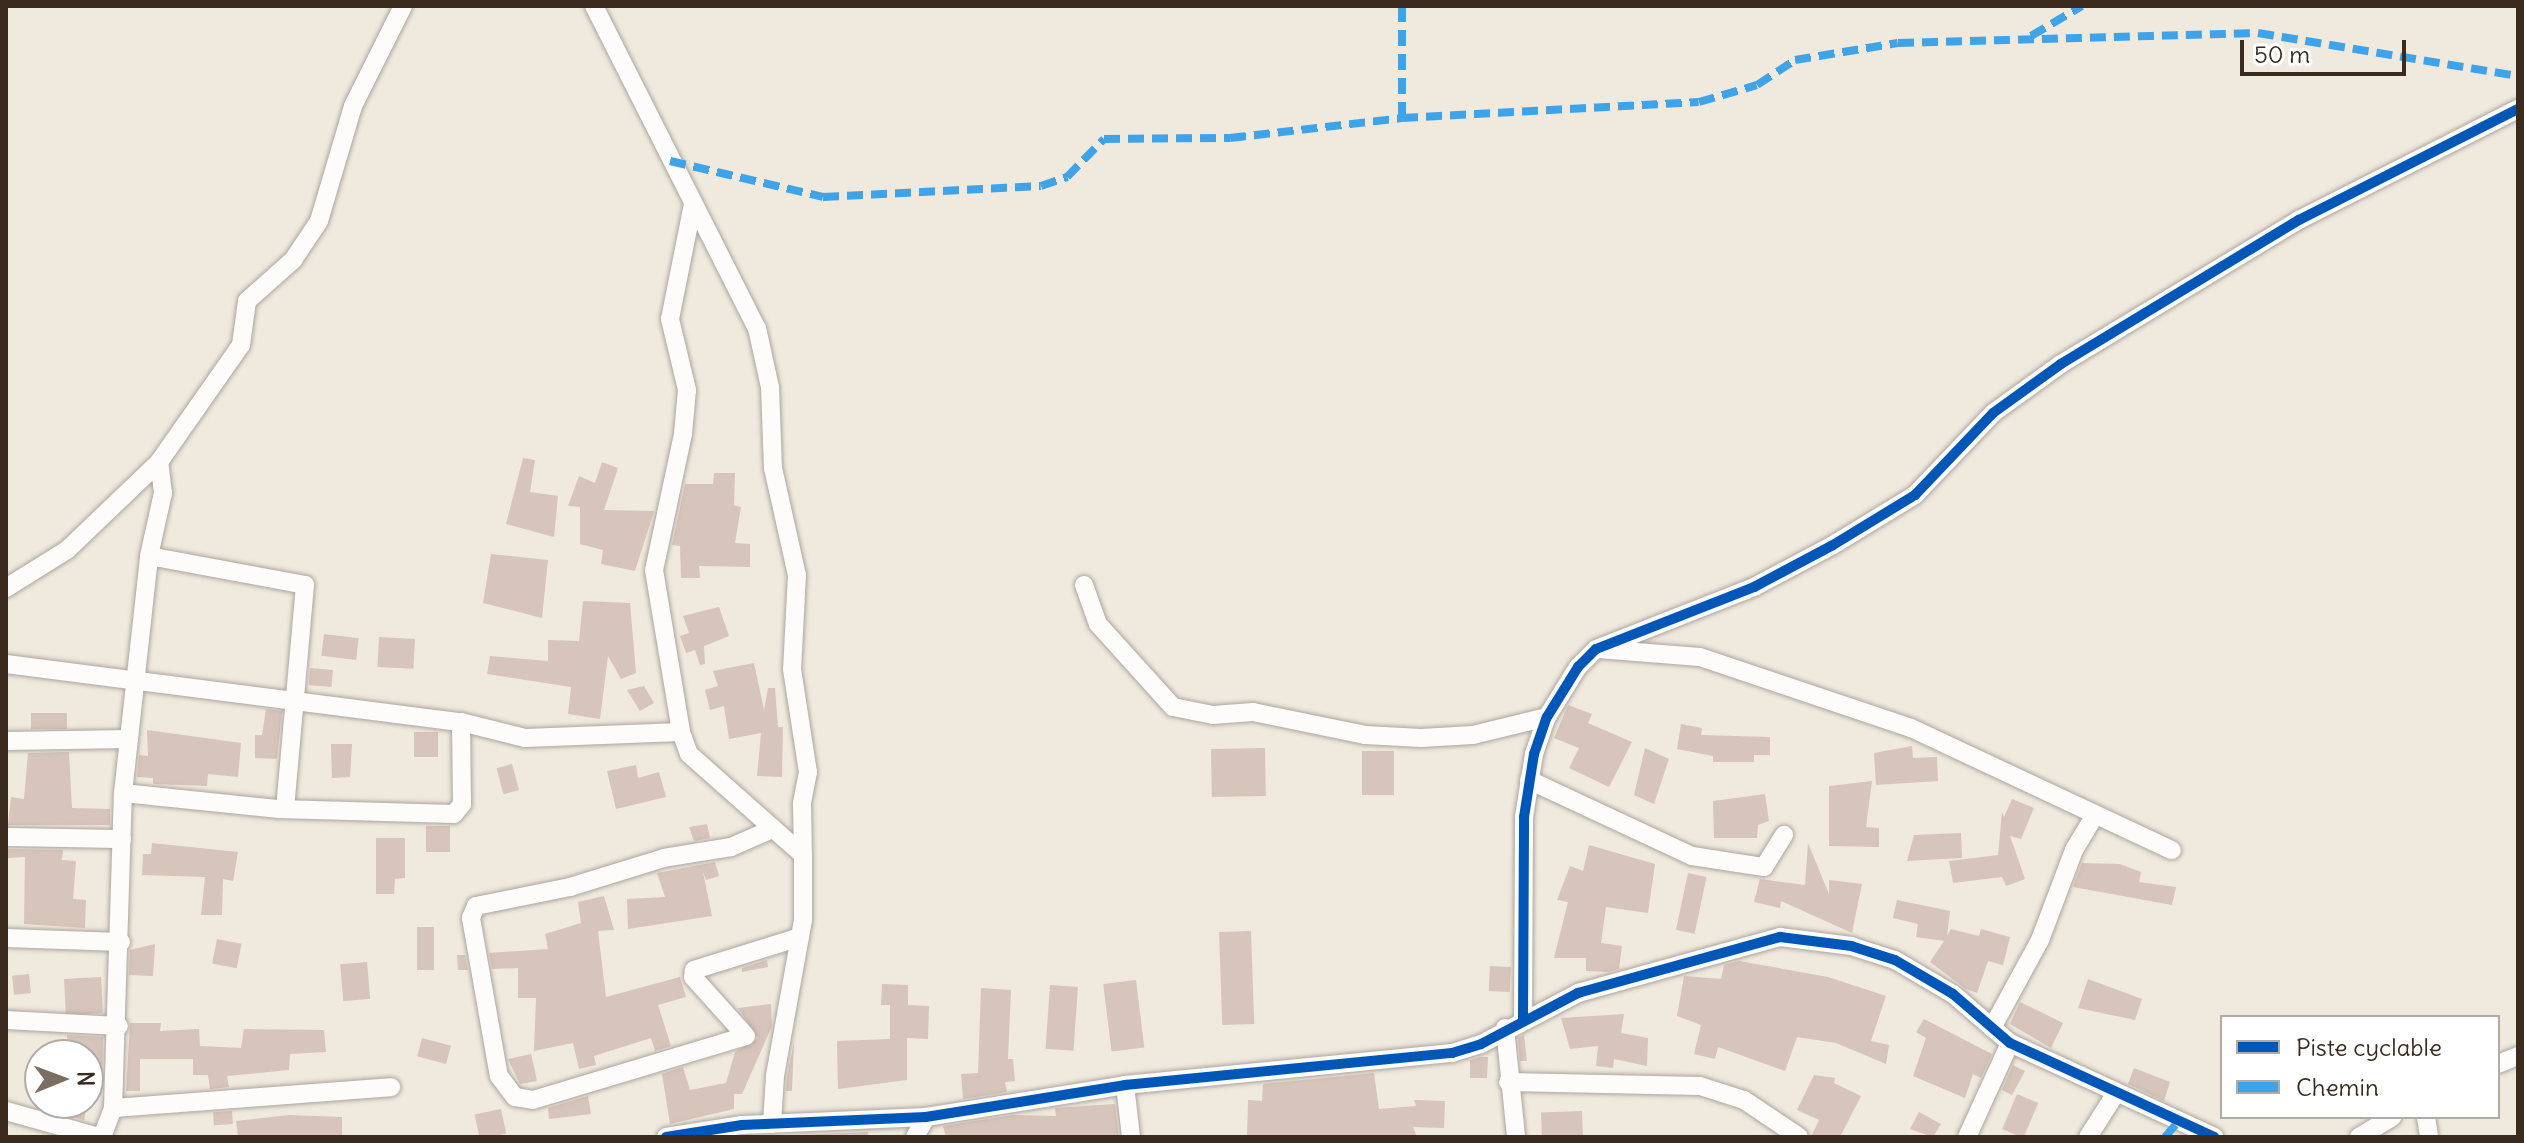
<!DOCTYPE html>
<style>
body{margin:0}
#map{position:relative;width:2524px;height:1143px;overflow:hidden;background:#f0e9de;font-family:Delius,sans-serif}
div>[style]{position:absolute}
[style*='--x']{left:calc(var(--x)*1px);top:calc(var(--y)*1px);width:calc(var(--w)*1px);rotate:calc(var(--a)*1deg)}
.building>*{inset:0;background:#d7c4bb;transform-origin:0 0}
.roads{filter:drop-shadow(0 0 2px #aba59e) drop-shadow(0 0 2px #aba59e)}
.minor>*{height:18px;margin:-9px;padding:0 9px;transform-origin:9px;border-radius:9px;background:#fdfcfa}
.quiet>*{height:8px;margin-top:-4px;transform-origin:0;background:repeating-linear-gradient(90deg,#3fa3ea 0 16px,transparent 0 24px)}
.cycleway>*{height:10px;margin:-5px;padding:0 5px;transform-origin:5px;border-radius:5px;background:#0057b8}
span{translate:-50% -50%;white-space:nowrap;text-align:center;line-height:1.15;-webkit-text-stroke:6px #fff;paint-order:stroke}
.frame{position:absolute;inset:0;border:8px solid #3b2a1e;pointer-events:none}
.legend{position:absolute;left:2220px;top:1015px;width:280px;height:104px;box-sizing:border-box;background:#fff;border:2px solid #b1aaa5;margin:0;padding:10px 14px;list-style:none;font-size:24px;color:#3b2a1e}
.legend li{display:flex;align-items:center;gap:16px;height:40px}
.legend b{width:40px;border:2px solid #b1aaa5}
.north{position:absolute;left:24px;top:1039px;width:80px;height:80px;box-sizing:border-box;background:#fff;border:2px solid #b1aaa5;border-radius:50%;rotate:89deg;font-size:22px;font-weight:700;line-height:32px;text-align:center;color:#3b2a1e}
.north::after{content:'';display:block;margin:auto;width:28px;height:36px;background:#7a6d61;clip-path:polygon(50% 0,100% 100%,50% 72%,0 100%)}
.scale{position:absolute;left:2240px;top:40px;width:166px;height:36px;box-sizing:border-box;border:4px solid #3b2a1e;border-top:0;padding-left:10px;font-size:24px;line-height:28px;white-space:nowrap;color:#3b2a1e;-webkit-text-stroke:6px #fff;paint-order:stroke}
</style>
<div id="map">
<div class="building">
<i style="clip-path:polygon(523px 458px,535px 460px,530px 492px,558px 496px,554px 537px,506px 524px)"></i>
<i style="clip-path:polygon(602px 462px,618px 468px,604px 510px,654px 511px,635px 571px,601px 564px,603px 550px,580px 544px,580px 507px,568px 506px,579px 476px,595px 483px)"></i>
<i style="clip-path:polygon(714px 473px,735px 473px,734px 505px,741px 507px,735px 543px,750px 544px,750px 567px,699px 566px,700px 578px,681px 578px,680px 546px,672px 545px,685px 484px,713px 484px)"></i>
<i style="clip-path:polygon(491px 554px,548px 560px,542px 618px,483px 603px)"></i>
<i style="clip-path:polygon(583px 601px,630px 603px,636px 673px,621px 679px,608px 656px,600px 719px,568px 714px,571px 687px,487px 674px,490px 656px,548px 661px,548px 640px,579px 641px)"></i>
<i style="clip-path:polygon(719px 607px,729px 636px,704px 646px,705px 664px,700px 665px,695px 650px,686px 653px,680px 636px,689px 633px,683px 616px)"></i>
<i style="left:324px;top:634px;width:35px;height:22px;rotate:7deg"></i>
<i style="left:379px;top:637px;width:36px;height:30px;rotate:3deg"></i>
<i style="clip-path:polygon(754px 663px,764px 710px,768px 688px,775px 688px,778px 727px,783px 727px,782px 777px,757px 776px,761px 733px,729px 739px,724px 706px,710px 710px,705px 690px,718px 686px,713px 671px)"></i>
<i style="left:310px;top:668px;width:23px;height:17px;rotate:5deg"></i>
<i style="clip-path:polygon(644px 686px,654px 703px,640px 711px,627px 690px)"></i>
<i style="clip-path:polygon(1568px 705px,1592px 714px,1588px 723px,1632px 742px,1609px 787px,1569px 768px,1579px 748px,1554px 738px)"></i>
<i style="clip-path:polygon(266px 709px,282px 711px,277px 759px,255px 758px,255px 735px,262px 735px)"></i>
<i style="left:31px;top:713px;width:36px;height:16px"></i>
<i style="clip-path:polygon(1681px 724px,1702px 728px,1701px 735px,1770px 737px,1770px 755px,1754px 755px,1754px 762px,1713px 762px,1713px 756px,1677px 749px)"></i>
<i style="clip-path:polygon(147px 730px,241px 743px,238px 777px,208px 774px,207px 786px,153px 784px,153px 778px,137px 777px,139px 755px,148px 756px)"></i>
<i style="left:438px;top:732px;width:25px;height:24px;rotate:90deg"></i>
<i style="clip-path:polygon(331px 744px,352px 744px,350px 777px,332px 778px)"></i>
<i style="clip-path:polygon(1912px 746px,1913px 758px,1937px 757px,1938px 781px,1876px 785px,1874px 753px)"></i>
<i style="left:1265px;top:748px;width:48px;height:54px;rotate:89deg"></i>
<i style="clip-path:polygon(1645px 748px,1669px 759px,1654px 804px,1634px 795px)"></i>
<i style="left:1362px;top:751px;width:32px;height:44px"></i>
<i style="clip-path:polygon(69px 752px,72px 808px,110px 809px,110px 825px,8px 825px,11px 797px,24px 799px,28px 753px)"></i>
<i style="left:512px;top:764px;width:27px;height:16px;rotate:75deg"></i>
<i style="clip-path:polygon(636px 765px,638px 778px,659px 772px,666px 797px,616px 809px,607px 771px)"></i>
<i style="clip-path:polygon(1872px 781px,1866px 827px,1879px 828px,1879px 847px,1829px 846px,1829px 786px)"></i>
<i style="clip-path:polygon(1765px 794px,1769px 821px,1758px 825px,1757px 838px,1714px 838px,1713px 801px)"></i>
<i style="clip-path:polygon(2012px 799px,2034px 808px,2021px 839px,2010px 836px,2025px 879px,2006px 886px,2002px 877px,1953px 883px,1949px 861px,1998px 855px,2002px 812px,2004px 817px)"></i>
<i style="clip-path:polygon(707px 824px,710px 838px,694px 841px,689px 827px)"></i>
<i style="left:426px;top:826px;width:24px;height:26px"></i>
<i style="clip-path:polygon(1961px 833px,1962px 858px,1907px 861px,1914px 835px)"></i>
<i style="clip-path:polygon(376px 838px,405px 838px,405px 878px,395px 879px,394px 894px,376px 894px)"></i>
<i style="clip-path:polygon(152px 843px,238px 852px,233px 881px,223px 879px,222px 915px,201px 915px,205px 877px,142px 875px,143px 854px,151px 854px)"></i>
<i style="clip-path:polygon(1808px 843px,1829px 894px,1829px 880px,1862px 884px,1852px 933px,1781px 901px,1780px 908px,1754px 902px,1760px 879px,1805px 885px)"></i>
<i style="clip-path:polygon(1589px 845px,1655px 864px,1648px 913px,1606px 907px,1601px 943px,1622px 946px,1619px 969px,1609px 972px,1586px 971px,1586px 958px,1554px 958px,1568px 902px,1557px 900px,1570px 866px,1583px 871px)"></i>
<i style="clip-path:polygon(8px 849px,63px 850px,62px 860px,76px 861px,73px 899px,86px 900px,85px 928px,24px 924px,25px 857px,8px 858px)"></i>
<i style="clip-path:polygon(715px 862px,719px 876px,706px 880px,703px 872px,712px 916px,628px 929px,627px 899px,665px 897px,657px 873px)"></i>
<i style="clip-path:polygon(2082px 863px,2120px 864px,2141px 872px,2139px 882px,2176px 887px,2172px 905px,2073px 887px)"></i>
<i style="left:1688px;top:873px;width:19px;height:58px;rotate:12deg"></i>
<i style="clip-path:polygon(604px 896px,614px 930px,598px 931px,606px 997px,680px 977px,686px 997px,658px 1005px,671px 1046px,655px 1051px,651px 1038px,594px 1056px,596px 1065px,579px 1069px,573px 1043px,534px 1051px,536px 998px,518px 998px,518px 968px,492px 969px,489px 953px,548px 949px,545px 934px,581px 923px,578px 902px)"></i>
<i style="clip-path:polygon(1897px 900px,1950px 911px,1947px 936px,1951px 929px,1979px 936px,1981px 929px,2010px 937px,2003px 965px,1988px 961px,1977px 993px,1966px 989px,1930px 962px,1944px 941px,1916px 937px,1918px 924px,1893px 918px)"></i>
<i style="left:417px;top:927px;width:17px;height:43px"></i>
<i style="left:1251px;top:931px;width:93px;height:32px;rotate:88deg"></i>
<i style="left:217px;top:939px;width:25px;height:25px;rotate:11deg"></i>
<i style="clip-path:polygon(155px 944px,153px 976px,129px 975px,130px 950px)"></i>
<i style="clip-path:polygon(457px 955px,465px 955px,468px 970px,458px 970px)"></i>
<i style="clip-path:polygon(767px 960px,768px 967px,742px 972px,742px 968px)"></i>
<i style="clip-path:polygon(1739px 961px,1828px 977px,1886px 996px,1871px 1041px,1889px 1045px,1886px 1064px,1836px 1043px,1797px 1037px,1785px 1071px,1718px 1047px,1715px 1059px,1694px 1054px,1701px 1025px,1677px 1016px,1684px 976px,1721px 979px,1724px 965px)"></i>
<i style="left:367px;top:962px;width:37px;height:27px;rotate:85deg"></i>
<i style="left:1490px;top:966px;width:21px;height:25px;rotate:3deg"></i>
<i style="left:29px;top:974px;width:19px;height:17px;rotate:84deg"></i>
<i style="left:101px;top:977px;width:36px;height:37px;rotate:87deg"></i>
<i style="clip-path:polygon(2088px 979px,2142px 999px,2135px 1020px,2078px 1008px)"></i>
<i style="left:1136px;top:980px;width:68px;height:33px;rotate:83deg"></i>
<i style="clip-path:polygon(882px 984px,908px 985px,908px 1005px,929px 1006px,928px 1039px,907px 1038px,907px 1080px,838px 1089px,837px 1041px,890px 1039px,890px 1005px,881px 1005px)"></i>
<i style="left:1050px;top:985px;width:28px;height:64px;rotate:4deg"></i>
<i style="clip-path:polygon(981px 988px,1011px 990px,1008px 1059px,1013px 1059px,1015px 1081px,1005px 1082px,1007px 1092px,963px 1099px,961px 1074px,978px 1073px)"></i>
<i style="clip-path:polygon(2020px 1002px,2063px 1023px,2051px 1048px,2010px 1024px)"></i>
<i style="clip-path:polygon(771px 1004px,772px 1026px,742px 1094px,734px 1094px,734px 1109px,670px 1124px,662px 1074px,683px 1067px,690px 1090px,726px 1083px,735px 1052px,758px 1038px,738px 1008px)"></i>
<i style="clip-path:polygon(1624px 1014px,1621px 1033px,1648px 1038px,1647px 1066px,1614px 1059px,1613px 1068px,1596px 1066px,1598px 1046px,1570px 1049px,1561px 1018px)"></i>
<i style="clip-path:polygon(1924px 1019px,1992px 1054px,1981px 1078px,1973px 1074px,1965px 1098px,1913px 1076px,1926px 1038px,1916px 1032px)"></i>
<i style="clip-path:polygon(130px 1023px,161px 1023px,160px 1031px,199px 1029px,200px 1046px,241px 1048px,244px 1029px,324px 1030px,326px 1052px,290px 1054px,289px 1070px,227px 1076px,229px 1087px,210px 1089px,208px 1075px,193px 1075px,193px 1059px,140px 1059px,140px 1091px,126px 1091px)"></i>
<i style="clip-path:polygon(67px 1035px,103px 1037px,102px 1091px,88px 1091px,88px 1055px,67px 1055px)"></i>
<i style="clip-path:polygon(1524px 1035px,1527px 1061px,1520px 1061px,1518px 1038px)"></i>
<i style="left:422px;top:1038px;width:30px;height:19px;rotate:15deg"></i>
<i style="clip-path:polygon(794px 1041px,792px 1091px,786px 1091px,787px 1077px)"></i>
<i style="clip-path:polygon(531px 1054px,537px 1081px,520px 1084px,508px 1059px)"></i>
<i style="clip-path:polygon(1480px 1057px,1488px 1057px,1487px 1078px,1470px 1078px,1470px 1060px)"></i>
<i style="clip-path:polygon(2013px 1065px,2025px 1071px,2012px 1095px,2002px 1090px)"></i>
<i style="clip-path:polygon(2134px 1068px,2170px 1082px,2164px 1101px,2128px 1084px)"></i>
<i style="clip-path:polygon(1374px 1073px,1379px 1109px,1416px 1106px,1414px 1100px,1445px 1101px,1444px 1128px,1413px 1127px,1417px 1137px,1247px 1137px,1248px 1100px,1262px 1101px,1263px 1084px)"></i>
<i style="clip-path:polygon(1814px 1075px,1835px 1078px,1834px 1083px,1861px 1096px,1840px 1137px,1811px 1137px,1819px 1120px,1797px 1110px)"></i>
<i style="left:2017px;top:1094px;width:23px;height:38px;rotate:23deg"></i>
<i style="clip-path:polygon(588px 1096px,591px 1114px,549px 1119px,548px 1108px)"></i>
<i style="clip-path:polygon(1115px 1104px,1119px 1137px,946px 1137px,943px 1126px,1013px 1115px,1056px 1116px,1055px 1108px)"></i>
<i style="left:501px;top:1109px;width:25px;height:27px;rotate:78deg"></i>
<i style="clip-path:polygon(86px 1110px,84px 1120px,55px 1112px)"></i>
<i style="left:232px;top:1111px;width:13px;height:19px;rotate:86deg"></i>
<i style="left:1582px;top:1111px;width:24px;height:41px;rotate:88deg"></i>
<i style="clip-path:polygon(1919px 1112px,1941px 1124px,1933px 1137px,1910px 1129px)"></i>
<i style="clip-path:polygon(289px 1115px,342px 1117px,342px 1137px,238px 1137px,236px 1121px)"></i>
<i style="clip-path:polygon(868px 1132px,868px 1137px,773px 1137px,773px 1136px)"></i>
</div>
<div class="roads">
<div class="minor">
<i style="--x:594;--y:6;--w:361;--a:63.2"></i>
<i style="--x:757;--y:328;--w:60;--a:77.6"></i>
<i style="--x:770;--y:387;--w:81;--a:87.9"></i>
<i style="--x:773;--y:468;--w:110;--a:77.4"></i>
<i style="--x:797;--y:575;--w:94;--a:93"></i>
<i style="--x:792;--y:669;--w:104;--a:81.2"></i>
<i style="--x:808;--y:772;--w:33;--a:101"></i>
<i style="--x:802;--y:804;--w:51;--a:88.9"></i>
<i style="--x:693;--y:204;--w:117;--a:101.3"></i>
<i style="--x:670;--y:319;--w:73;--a:76.5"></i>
<i style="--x:687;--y:390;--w:44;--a:95.2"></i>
<i style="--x:683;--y:434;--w:139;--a:102"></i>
<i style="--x:654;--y:570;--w:164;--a:80.5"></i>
<i style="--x:681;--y:732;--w:23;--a:70"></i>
<i style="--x:689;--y:754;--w:152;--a:41.5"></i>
<i style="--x:803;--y:855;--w:65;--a:90"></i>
<i style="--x:803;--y:920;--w:158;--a:100.2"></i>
<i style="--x:775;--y:1076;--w:48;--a:93.6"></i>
<i style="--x:149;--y:556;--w:159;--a:10.5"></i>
<i style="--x:305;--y:585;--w:225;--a:95.1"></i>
<i style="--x:1084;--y:585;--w:41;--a:70.3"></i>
<i style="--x:1098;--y:624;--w:112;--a:47.9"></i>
<i style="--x:1173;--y:707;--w:41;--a:11.3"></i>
<i style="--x:1213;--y:715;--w:40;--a:-4.3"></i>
<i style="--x:1253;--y:712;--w:114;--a:11.6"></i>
<i style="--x:1365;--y:735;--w:56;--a:3.1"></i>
<i style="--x:1421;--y:738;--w:52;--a:-3.3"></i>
<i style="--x:1473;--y:735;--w:76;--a:-13.7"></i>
<i style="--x:6;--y:588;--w:72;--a:-31.9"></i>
<i style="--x:67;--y:550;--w:127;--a:-43.7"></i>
<i style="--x:159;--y:462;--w:143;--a:-55"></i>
<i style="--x:241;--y:345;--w:44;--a:-82.2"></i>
<i style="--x:247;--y:301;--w:62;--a:-41.7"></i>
<i style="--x:293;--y:260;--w:47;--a:-56.3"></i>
<i style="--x:319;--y:221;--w:120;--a:-73.5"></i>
<i style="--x:353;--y:106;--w:112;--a:-63.4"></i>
<i style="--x:1598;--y:649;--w:102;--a:4.5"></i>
<i style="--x:1700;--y:657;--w:223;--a:18.6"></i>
<i style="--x:1911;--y:728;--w:288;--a:25.1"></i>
<i style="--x:6;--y:664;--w:459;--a:7.3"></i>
<i style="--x:461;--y:722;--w:66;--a:14"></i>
<i style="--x:525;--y:738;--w:156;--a:-2.2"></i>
<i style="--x:6;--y:741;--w:123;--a:-0.9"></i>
<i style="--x:1529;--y:780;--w:180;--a:25"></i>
<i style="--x:1692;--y:856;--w:73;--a:8.7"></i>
<i style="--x:1764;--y:867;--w:38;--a:-58"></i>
<i style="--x:123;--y:793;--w:157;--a:5.9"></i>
<i style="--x:279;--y:809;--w:175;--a:1.6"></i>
<i style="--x:454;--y:814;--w:13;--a:-51"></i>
<i style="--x:462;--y:804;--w:82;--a:-90.7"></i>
<i style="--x:770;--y:830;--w:43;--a:156.4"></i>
<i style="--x:731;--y:847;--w:68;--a:170.7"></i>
<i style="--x:664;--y:858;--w:98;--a:162.9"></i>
<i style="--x:570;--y:887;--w:96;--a:168.6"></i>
<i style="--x:476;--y:906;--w:13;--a:113"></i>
<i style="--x:471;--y:918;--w:160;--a:80"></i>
<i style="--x:499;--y:1076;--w:26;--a:53"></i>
<i style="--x:515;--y:1097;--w:18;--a:9"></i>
<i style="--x:533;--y:1100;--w:222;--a:-16.7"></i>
<i style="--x:746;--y:1036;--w:79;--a:-131.9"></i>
<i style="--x:693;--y:977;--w:7;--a:-82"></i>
<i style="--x:694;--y:970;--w:111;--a:-17.3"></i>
<i style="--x:6;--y:837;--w:116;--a:1"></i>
<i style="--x:6;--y:938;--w:115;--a:2"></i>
<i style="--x:1523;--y:1019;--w:202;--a:-89.7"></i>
<i style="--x:1524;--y:817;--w:64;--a:-81"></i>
<i style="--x:1534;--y:754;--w:39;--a:-71"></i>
<i style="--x:1547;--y:717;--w:59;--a:-58.2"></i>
<i style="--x:1578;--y:667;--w:25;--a:-45"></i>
<i style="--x:1596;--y:649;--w:170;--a:-21.4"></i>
<i style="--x:1754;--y:587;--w:89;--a:-28"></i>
<i style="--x:1833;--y:545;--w:96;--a:-31.4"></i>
<i style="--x:1915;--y:495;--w:113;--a:-46.4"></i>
<i style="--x:1993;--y:413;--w:84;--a:-35.8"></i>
<i style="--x:2061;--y:364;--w:278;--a:-31.2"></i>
<i style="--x:2299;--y:220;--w:246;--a:-26.9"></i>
<i style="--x:6;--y:1020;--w:113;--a:3"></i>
<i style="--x:1505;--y:1028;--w:110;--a:84.2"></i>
<i style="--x:1992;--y:1028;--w:100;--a:-61.4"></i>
<i style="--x:2040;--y:940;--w:96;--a:-69.3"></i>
<i style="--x:2074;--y:850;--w:41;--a:-59"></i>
<i style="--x:2498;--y:1064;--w:22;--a:-22"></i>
<i style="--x:1508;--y:1082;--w:192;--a:1.2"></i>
<i style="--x:1700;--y:1086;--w:46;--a:17.7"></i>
<i style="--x:1744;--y:1100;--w:66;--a:33.9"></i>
<i style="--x:1125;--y:1085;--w:52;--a:83.4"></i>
<i style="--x:113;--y:1108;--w:279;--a:-4.3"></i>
<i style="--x:6;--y:1111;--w:97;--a:15.6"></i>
<i style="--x:2426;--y:1117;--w:20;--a:81"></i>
<i style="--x:102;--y:1137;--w:31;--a:-69"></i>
<i style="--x:113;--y:1108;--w:315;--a:-88.2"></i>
<i style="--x:123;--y:793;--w:238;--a:-83.7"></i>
<i style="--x:149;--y:556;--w:65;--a:-77.5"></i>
<i style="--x:163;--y:493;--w:31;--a:-97"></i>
<i style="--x:666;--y:1137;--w:77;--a:-9"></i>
<i style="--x:742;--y:1125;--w:184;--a:-2.5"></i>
<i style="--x:926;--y:1117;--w:202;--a:-9.1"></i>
<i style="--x:1125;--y:1085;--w:329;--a:-5.6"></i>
<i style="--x:1452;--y:1053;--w:30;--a:-17"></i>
<i style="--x:1481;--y:1044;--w:110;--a:-27.7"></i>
<i style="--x:1578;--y:993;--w:210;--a:-15.5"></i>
<i style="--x:1780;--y:937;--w:72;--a:7.2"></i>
<i style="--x:1851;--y:946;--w:46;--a:17.7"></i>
<i style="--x:1895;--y:960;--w:67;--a:30.4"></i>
<i style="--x:1953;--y:994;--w:75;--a:40.7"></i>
<i style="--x:2010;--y:1043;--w:225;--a:24.7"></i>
<i style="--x:915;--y:1137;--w:23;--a:-61"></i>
<i style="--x:1967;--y:1137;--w:103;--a:-65.4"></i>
<i style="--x:2088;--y:1137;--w:52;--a:-57.5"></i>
<i style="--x:2359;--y:1137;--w:39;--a:-31"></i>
</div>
</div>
<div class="quiet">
<i style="--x:1402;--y:6;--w:112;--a:90"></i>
<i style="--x:2031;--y:36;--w:59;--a:-30.5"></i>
<i style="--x:670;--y:161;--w:157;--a:13.2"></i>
<i style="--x:823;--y:197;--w:218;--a:-2.9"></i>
<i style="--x:1041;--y:186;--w:28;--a:-19"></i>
<i style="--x:1067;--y:177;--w:53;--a:-45.8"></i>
<i style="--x:1104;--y:139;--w:126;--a:-0.5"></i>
<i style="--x:1230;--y:138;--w:173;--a:-6.6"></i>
<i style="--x:1402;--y:118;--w:297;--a:-3.1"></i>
<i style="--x:1699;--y:102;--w:60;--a:-16.3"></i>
<i style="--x:1757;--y:85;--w:45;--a:-33.3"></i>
<i style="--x:1795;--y:60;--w:104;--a:-9.4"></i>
<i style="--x:1898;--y:43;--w:360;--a:-1.6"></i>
<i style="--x:2258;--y:33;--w:264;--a:9.4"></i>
<i style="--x:2165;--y:1137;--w:21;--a:-49"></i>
</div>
<div class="cycleway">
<i style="--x:1523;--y:1019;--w:202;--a:-89.7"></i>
<i style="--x:1524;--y:817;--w:64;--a:-81"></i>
<i style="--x:1534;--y:754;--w:39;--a:-71"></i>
<i style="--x:1547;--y:717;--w:59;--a:-58.2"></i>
<i style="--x:1578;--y:667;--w:25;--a:-45"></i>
<i style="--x:1596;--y:649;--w:170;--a:-21.4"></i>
<i style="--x:1754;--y:587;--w:89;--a:-28"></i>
<i style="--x:1833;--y:545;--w:96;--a:-31.4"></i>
<i style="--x:1915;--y:495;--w:113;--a:-46.4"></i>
<i style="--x:1993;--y:413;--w:84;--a:-35.8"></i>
<i style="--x:2061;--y:364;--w:278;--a:-31.2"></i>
<i style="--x:2299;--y:220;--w:246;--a:-26.9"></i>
<i style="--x:666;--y:1137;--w:77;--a:-9"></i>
<i style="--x:742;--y:1125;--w:184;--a:-2.5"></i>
<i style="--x:926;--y:1117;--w:202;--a:-9.1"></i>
<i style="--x:1125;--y:1085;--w:329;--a:-5.6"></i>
<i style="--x:1452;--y:1053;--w:30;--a:-17"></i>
<i style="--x:1481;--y:1044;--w:110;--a:-27.7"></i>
<i style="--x:1578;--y:993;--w:210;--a:-15.5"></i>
<i style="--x:1780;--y:937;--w:72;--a:7.2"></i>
<i style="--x:1851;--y:946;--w:46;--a:17.7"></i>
<i style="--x:1895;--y:960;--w:67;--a:30.4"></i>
<i style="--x:1953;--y:994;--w:75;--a:40.7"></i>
<i style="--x:2010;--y:1043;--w:225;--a:24.7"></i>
</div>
<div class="frame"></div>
<ul class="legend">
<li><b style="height:10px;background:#0057b8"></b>Piste cyclable</li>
<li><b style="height:10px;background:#3fa3ea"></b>Chemin</li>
</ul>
<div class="north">N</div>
<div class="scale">50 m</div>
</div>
